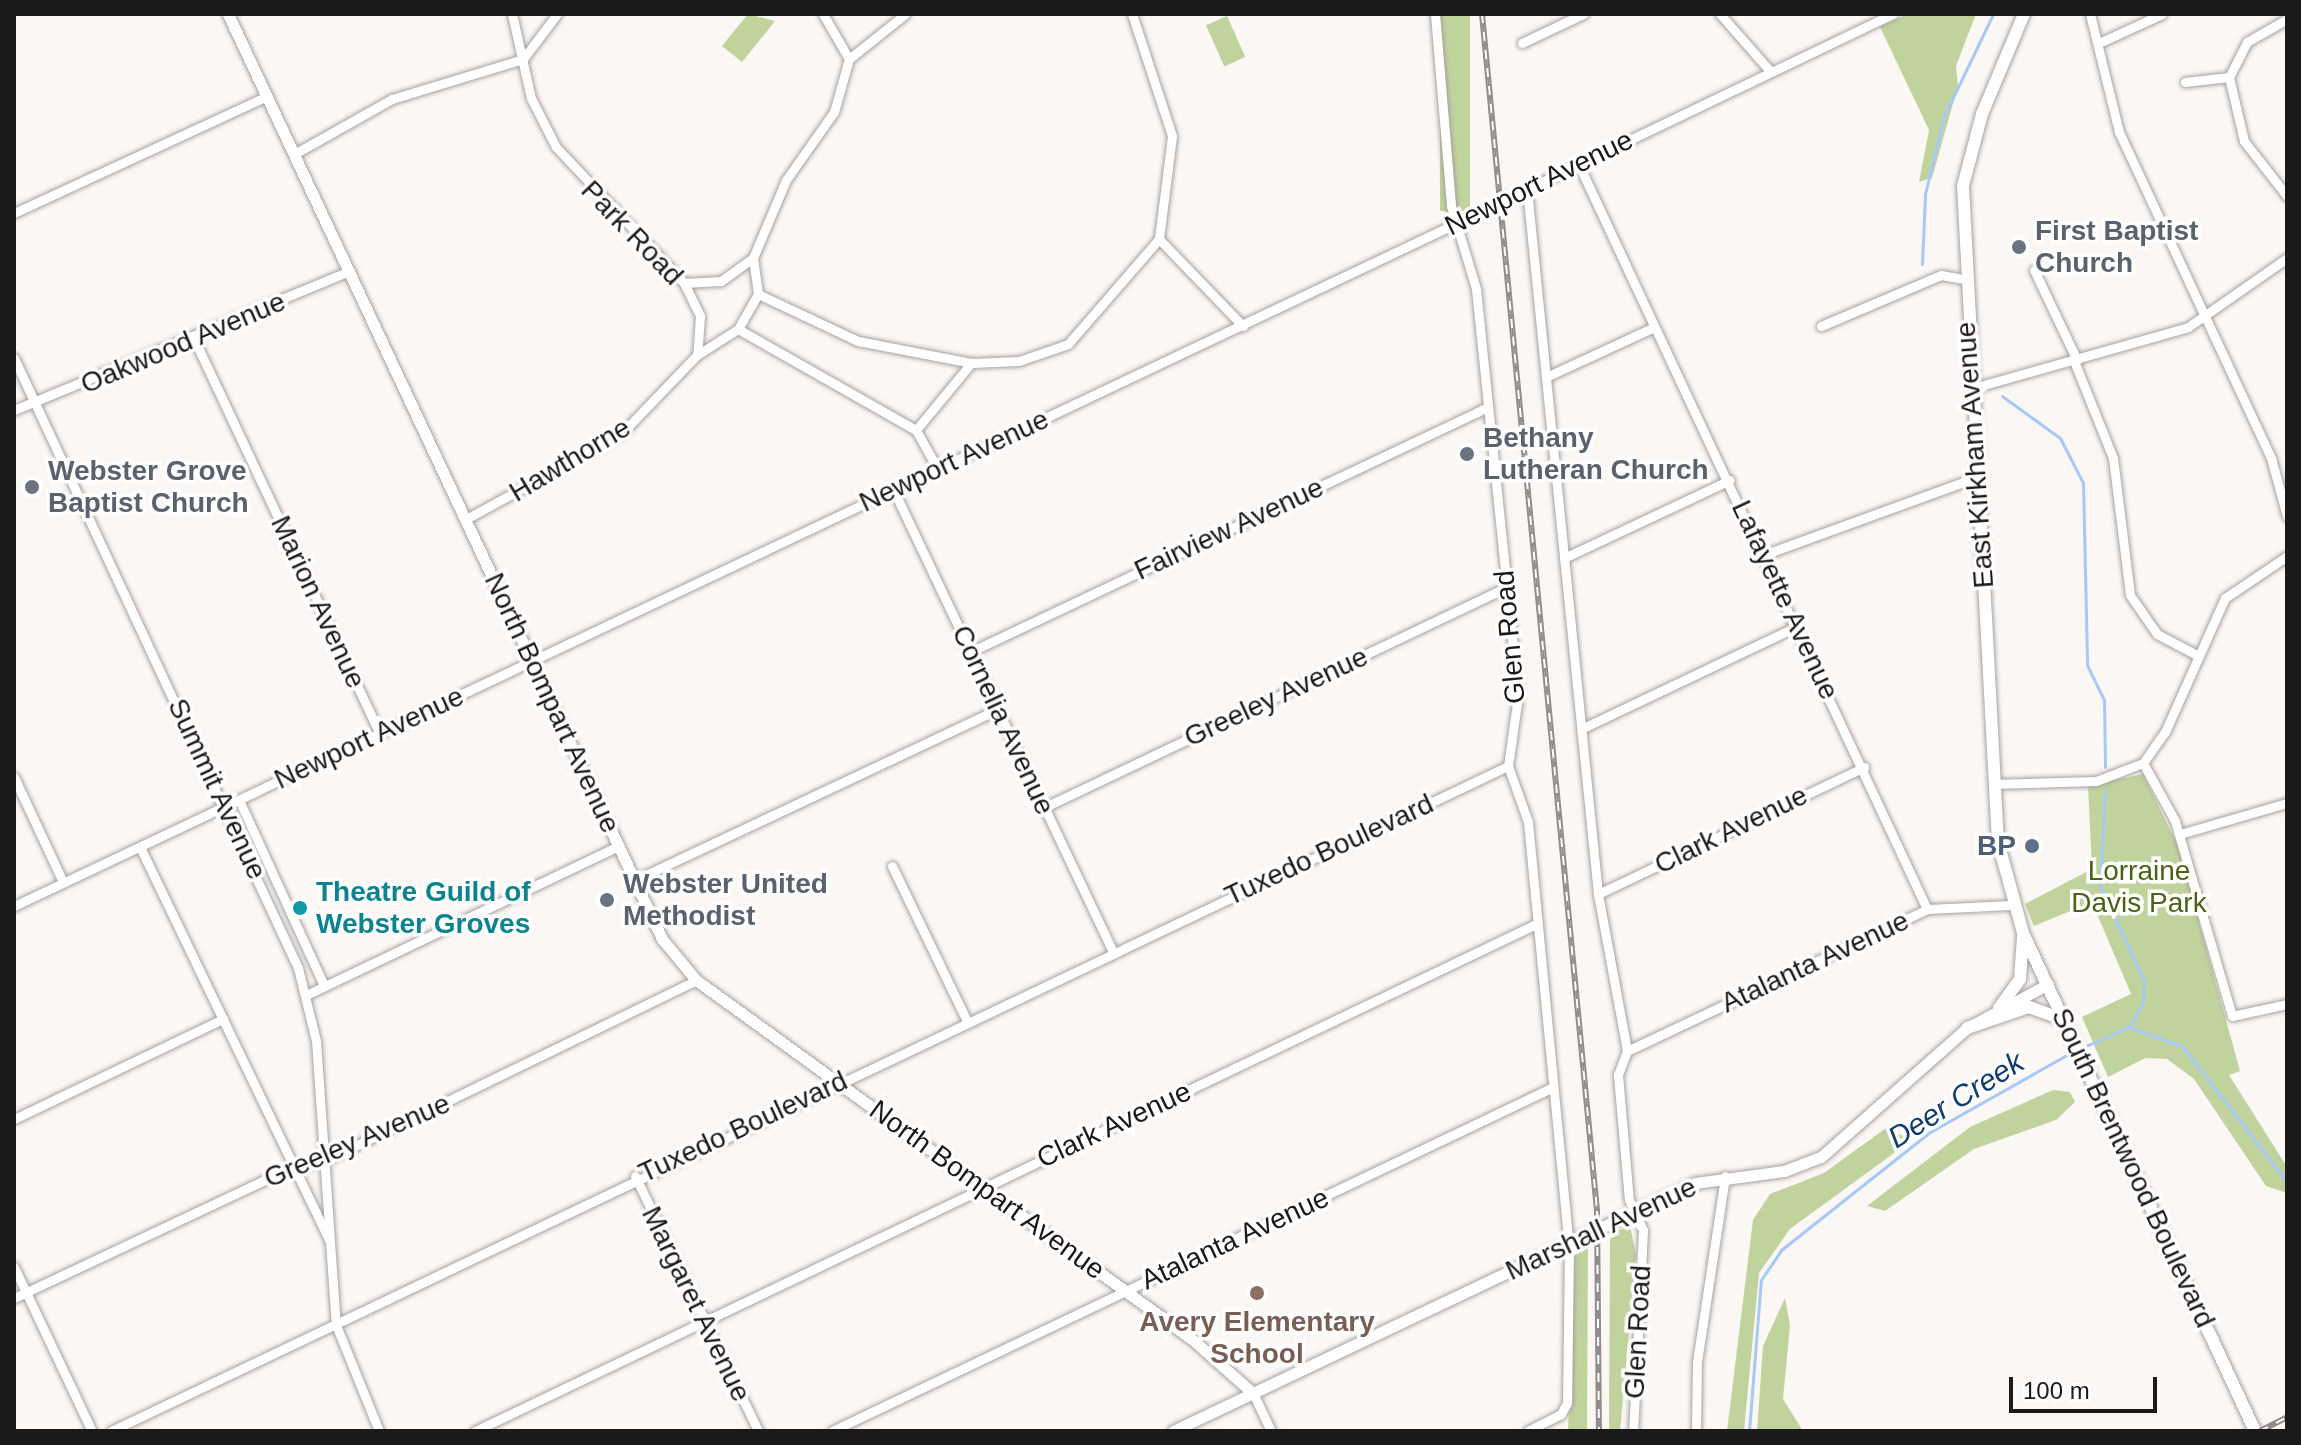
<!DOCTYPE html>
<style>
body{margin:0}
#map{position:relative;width:2301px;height:1445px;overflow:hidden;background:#fbf7f5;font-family:Arial,sans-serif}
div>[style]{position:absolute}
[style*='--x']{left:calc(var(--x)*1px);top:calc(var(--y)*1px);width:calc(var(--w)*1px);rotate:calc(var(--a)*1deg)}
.green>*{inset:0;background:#c1d39d;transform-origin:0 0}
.stream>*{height:3px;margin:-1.5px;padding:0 1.5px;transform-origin:1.5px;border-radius:1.5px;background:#a6c9f7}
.roads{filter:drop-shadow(0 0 2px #a6a2a0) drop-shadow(0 0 2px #a6a2a0)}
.minor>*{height:9px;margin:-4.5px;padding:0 4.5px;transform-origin:4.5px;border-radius:4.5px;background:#fff}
.tertiary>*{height:11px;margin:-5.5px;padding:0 5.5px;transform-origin:5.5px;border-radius:5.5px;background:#fff}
.secondary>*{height:12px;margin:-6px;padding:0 6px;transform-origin:6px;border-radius:6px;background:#fff}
.rail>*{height:6px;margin-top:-3px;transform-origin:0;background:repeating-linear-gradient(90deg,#fff 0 9px,#908d8c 0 18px);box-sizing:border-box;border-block:2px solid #908d8c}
.bridges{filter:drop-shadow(0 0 2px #a6a2a0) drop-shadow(0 0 2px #a6a2a0)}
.minor-bridge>*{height:9px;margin:-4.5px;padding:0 4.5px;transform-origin:4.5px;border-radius:4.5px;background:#fff}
.dots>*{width:22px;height:22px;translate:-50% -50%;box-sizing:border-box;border:4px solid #fff;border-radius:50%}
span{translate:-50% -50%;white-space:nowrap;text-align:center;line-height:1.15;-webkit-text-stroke:7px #fff;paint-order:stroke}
.street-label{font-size:28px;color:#1c1a19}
.worship-label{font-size:28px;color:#5b616d;font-weight:700}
.left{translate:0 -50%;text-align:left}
.service-label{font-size:28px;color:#4e5e75;font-weight:700}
.right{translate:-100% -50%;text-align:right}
.park-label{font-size:28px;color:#4e6017}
.culture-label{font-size:28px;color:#0d838f;font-weight:700}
.education-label{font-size:28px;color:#785e54;font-weight:700}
.water-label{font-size:30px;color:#113c6f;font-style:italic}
.frame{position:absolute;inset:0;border:16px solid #1c1a19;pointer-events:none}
.scale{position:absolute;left:2009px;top:1377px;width:148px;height:36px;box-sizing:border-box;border:4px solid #1c1a19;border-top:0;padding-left:10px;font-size:24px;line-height:28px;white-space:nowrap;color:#1c1a19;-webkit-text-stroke:6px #fff;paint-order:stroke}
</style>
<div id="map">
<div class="green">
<i style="clip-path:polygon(748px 14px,775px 21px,742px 62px,722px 46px)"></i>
<i style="left:1440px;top:14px;width:30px;height:197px"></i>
<i style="clip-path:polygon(1907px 14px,1976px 14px,1956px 66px,1958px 86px,1932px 178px,1919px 182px,1929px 130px,1880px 27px)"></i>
<i style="left:1227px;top:16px;width:45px;height:23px;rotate:66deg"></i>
<i style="clip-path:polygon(2143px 774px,2178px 846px,2240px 1071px,2229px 1075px,2287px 1167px,2287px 1193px,2266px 1186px,2194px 1079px,2167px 1059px,2145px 1058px,2108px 1077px,2082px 1017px,2131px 994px,2092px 902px,2034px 926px,2025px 904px,2092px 869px,2088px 786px)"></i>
<i style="clip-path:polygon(2053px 1090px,2070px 1092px,2075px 1102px,2056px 1120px,1974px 1149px,1885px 1211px,1867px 1206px,1970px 1127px)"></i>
<i style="clip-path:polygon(1886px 1128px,1912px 1140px,1790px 1229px,1759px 1273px,1744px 1431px,1727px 1431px,1753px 1220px,1770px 1194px,1824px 1173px)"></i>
<i style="clip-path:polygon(1630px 1226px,1636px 1254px,1620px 1431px,1609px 1431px,1610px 1234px)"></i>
<i style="clip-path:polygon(1588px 1246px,1587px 1431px,1568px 1431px,1575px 1252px)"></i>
<i style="clip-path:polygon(1785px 1298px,1790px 1325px,1783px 1399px,1803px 1431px,1757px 1431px,1763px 1346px)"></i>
</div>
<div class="stream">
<i style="--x:1922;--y:264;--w:70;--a:-87.5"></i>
<i style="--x:1925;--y:194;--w:80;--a:-76.3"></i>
<i style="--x:1944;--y:116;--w:113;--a:-64.3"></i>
<i style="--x:2002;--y:396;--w:72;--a:35.9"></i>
<i style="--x:2060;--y:438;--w:51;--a:62.9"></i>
<i style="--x:2083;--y:483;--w:182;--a:88.7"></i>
<i style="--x:2087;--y:665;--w:39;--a:64"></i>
<i style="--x:2104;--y:700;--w:67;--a:89.1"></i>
<i style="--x:2105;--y:791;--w:95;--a:93"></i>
<i style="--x:2100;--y:886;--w:105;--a:65.1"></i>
<i style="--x:2144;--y:981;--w:22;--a:93"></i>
<i style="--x:2143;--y:1003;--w:28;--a:120"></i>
<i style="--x:2079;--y:1049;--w:55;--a:-23.7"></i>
<i style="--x:2129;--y:1027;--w:56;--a:19.7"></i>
<i style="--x:2182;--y:1046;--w:172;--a:52.3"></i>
<i style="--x:1749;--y:1431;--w:151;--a:-85.5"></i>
<i style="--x:1761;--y:1280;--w:36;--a:-56"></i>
<i style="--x:1781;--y:1250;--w:190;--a:-38.4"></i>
<i style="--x:1930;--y:1132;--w:163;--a:-29.4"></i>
</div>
<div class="roads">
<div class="minor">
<i style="--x:512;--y:14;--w:86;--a:77.3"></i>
<i style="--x:531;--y:98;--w:55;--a:63"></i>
<i style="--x:556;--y:147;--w:187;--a:46.7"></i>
<i style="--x:684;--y:283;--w:37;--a:64"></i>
<i style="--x:700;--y:316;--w:39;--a:94"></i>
<i style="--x:823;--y:14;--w:52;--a:60"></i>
<i style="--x:1132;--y:14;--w:128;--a:71.8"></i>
<i style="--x:1172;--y:136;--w:104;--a:97.2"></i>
<i style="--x:1159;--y:239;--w:121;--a:46"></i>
<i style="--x:1435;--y:14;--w:193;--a:85.2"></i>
<i style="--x:1451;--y:206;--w:87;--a:73.2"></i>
<i style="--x:1476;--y:289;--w:409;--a:84.1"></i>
<i style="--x:1518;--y:696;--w:71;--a:98.1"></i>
<i style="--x:1508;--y:766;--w:59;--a:70.3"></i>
<i style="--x:1528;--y:822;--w:424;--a:84.5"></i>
<i style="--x:1569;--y:1244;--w:159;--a:90.7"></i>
<i style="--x:1567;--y:1403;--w:13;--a:119"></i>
<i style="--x:1561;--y:1414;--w:37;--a:153"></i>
<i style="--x:1720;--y:14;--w:76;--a:48.7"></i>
<i style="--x:2090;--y:14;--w:122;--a:76.2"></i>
<i style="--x:2119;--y:132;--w:360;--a:65"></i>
<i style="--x:2271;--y:458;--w:60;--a:74.6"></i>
<i style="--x:2287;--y:19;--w:46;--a:150.1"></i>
<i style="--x:2247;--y:42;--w:39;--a:117"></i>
<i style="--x:2229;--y:77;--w:66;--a:76.8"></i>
<i style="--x:2244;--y:141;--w:70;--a:52"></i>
<i style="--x:1522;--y:43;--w:68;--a:-25.4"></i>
<i style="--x:2099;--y:43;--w:69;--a:-24.7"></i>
<i style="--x:2185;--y:82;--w:44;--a:-6.5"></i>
<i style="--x:296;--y:153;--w:110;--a:-29.4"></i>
<i style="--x:392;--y:99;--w:137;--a:-17"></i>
<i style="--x:523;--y:59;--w:56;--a:-52.9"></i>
<i style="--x:1578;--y:163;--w:824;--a:64.93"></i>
<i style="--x:1527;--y:189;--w:709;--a:84.25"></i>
<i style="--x:1598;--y:894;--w:160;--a:79.5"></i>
<i style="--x:1627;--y:1051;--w:26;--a:111"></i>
<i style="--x:1618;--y:1075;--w:125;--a:85"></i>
<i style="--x:1629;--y:1200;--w:33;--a:65"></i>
<i style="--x:1643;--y:1230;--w:201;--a:92.8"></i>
<i style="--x:1525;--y:190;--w:408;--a:-25.6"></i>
<i style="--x:14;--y:213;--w:279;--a:-24.8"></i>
<i style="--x:753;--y:258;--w:36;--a:82"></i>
<i style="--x:2034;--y:270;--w:100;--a:64.5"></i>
<i style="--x:684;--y:283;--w:37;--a:-3"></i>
<i style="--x:721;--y:281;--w:39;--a:-36"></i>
<i style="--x:753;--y:258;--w:85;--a:-67.1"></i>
<i style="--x:786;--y:180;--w:83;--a:-54.8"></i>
<i style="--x:834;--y:112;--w:55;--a:-74.2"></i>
<i style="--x:849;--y:59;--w:72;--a:-38.8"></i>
<i style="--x:758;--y:294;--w:110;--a:25.2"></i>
<i style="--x:858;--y:341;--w:115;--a:11"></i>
<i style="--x:1821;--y:326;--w:130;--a:-23"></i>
<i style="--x:1941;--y:275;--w:22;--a:10"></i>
<i style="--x:738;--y:329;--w:40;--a:-60.3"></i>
<i style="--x:195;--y:341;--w:432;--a:64.8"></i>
<i style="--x:14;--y:358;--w:673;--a:65.03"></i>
<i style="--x:298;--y:968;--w:75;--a:76.1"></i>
<i style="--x:316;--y:1041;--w:285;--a:86"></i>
<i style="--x:336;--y:1325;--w:114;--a:67.9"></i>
<i style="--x:2074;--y:361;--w:105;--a:68.1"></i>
<i style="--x:2113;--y:458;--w:138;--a:82.9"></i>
<i style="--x:2130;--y:595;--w:47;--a:55.3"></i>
<i style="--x:2157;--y:634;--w:45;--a:27.7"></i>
<i style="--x:1546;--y:377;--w:119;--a:-24.8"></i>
<i style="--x:1973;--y:388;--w:223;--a:-15.8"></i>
<i style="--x:2188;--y:327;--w:121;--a:-34.9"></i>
<i style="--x:14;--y:410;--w:364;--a:-22.5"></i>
<i style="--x:937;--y:468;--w:43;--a:-118.9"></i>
<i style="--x:916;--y:430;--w:87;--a:-50.6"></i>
<i style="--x:971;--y:363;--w:48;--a:-2.4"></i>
<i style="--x:1019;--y:361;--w:52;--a:-19.1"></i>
<i style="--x:1068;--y:344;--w:139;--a:-49.1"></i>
<i style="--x:893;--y:489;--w:513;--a:64.58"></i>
<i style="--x:468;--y:518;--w:175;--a:-28.8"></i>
<i style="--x:621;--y:434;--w:110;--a:-46.1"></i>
<i style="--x:697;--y:355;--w:49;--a:-32.4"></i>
<i style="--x:738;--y:329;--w:205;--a:29.6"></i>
<i style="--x:1763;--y:555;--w:228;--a:-20"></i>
<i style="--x:1564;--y:558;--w:183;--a:-25.2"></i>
<i style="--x:970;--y:652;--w:573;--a:-25.31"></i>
<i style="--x:1583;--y:728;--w:236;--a:-25.4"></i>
<i style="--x:2143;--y:763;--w:66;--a:61.1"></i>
<i style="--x:2175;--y:821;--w:203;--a:73.7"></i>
<i style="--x:2232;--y:1016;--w:56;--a:-12.3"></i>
<i style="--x:14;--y:777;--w:116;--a:65"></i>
<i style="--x:1993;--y:784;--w:103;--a:-1.7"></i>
<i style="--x:2096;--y:781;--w:50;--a:-21"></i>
<i style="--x:2143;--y:763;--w:38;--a:-55"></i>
<i style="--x:2165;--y:732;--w:147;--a:-65.9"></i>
<i style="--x:2225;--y:598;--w:75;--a:-34.1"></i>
<i style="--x:239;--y:800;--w:205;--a:65.4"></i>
<i style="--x:1045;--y:807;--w:512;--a:-25.46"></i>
<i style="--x:2180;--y:834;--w:111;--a:-16.2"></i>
<i style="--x:140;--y:847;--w:436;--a:64.3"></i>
<i style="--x:892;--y:866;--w:172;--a:64.2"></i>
<i style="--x:635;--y:880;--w:400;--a:-25.2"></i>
<i style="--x:1598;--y:894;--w:295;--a:-25.5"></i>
<i style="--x:14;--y:906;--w:1618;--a:-25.33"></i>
<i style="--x:306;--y:995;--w:346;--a:-25.5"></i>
<i style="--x:1627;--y:1051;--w:332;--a:-25.3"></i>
<i style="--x:1927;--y:909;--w:84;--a:-2.7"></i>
<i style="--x:14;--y:1119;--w:232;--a:-25.6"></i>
<i style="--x:635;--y:1176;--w:283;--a:64.2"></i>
<i style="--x:14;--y:1267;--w:182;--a:64.6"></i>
<i style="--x:14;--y:1298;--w:305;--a:-25.2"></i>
<i style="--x:290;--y:1168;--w:37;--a:-13"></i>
<i style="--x:326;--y:1160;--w:411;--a:-25.9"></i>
<i style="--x:1253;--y:1393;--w:42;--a:64.7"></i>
<i style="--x:111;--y:1431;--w:1547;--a:-25.46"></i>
<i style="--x:475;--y:1431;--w:1178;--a:-25.54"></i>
<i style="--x:832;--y:1431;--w:797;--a:-25.5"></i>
<i style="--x:1696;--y:1431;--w:69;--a:-89.2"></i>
<i style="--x:1697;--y:1362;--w:188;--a:-81.4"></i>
</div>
<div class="tertiary">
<i style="--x:228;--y:14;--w:1022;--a:64.86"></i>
<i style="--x:662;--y:939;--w:53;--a:50.3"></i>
<i style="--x:696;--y:980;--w:614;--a:35.92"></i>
<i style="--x:1193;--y:1340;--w:80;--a:41.5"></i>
<i style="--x:1173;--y:1431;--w:578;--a:-25.41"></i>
<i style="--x:1695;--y:1183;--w:90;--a:-7.7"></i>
<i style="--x:1784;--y:1171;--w:40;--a:-21"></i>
<i style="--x:1821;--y:1157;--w:195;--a:-41.5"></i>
<i style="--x:1967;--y:1028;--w:92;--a:-28.5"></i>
</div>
<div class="secondary">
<i style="--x:2024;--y:14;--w:108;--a:112.8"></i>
<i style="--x:1982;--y:114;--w:74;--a:104.8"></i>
<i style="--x:1963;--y:186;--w:657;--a:86.95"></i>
<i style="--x:1998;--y:842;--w:94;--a:74.6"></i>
<i style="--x:2023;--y:933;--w:549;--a:65.02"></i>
<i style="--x:1999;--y:1008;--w:36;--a:-54"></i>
<i style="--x:2020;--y:979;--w:43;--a:-86"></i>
<i style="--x:1967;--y:1028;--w:65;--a:-18.7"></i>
<i style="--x:2029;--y:1007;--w:37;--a:20"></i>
</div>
</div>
<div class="rail">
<i style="--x:1482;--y:14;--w:1203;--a:84.51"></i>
<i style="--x:1597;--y:1211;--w:220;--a:89.5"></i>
<i style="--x:2260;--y:1431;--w:30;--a:-27"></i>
</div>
<div class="bridges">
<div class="minor-bridge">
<i style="--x:1476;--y:214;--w:46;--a:-26"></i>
</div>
</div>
<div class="dots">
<i style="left:2019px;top:247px;background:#6b7280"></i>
<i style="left:1467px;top:454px;background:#6b7280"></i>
<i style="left:32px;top:487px;background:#6b7280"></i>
<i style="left:2032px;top:846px;background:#5c6f8a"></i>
<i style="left:607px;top:900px;background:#6b7280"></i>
<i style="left:300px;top:908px;background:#0f9aa8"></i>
<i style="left:1257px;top:1293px;background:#8d6e63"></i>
</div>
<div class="street-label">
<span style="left:1539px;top:183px;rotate:-26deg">Newport Avenue</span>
<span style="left:632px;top:233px;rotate:46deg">Park Road</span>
<span style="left:183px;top:343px;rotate:-23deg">Oakwood Avenue</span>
<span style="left:1975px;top:455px;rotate:-94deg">East Kirkham Avenue</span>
<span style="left:570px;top:460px;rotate:-31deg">Hawthorne</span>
<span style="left:954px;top:461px;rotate:-25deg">Newport Avenue</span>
<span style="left:1229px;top:529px;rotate:-25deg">Fairview Avenue</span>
<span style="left:1785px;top:600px;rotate:65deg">Lafayette Avenue</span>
<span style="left:318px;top:602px;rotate:65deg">Marion Avenue</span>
<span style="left:1510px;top:637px;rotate:-95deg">Glen Road</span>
<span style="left:1276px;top:697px;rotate:-25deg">Greeley Avenue</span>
<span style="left:552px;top:703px;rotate:65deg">North Bompart Avenue</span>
<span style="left:1003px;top:720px;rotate:65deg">Cornelia Avenue</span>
<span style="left:369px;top:738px;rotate:-25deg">Newport Avenue</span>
<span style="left:217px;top:789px;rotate:65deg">Summit Avenue</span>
<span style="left:1731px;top:830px;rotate:-26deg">Clark Avenue</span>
<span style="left:1329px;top:850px;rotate:-25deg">Tuxedo Boulevard</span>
<span style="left:1815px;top:962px;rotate:-25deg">Atalanta Avenue</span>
<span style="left:1114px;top:1125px;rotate:-25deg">Clark Avenue</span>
<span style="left:743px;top:1127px;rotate:-25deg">Tuxedo Boulevard</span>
<span style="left:357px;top:1141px;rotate:-23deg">Greeley Avenue</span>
<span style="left:2133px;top:1168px;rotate:65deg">South Brentwood Boulevard</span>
<span style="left:987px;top:1190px;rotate:36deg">North Bompart Avenue</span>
<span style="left:1601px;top:1229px;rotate:-25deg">Marshall Avenue</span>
<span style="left:1235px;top:1239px;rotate:-25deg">Atalanta Avenue</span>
<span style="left:696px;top:1304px;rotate:64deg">Margaret Avenue</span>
<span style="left:1638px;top:1332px;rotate:-87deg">Glen Road</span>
</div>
<div class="worship-label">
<span class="left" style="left:2035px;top:247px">First Baptist<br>Church</span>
<span class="left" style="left:1483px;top:454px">Bethany<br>Lutheran Church</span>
<span class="left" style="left:48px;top:487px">Webster Grove<br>Baptist Church</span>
<span class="left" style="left:623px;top:900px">Webster United<br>Methodist</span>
</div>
<div class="service-label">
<span class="right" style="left:2016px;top:846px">BP</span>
</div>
<div class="park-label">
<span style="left:2139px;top:887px">Lorraine<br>Davis Park</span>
</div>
<div class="culture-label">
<span class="left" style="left:316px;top:908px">Theatre Guild of<br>Webster Groves</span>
</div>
<div class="education-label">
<span style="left:1257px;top:1338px">Avery Elementary<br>School</span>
</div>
<div class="water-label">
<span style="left:1956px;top:1100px;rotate:-32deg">Deer Creek</span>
</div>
<div class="frame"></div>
<div class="scale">100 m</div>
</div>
